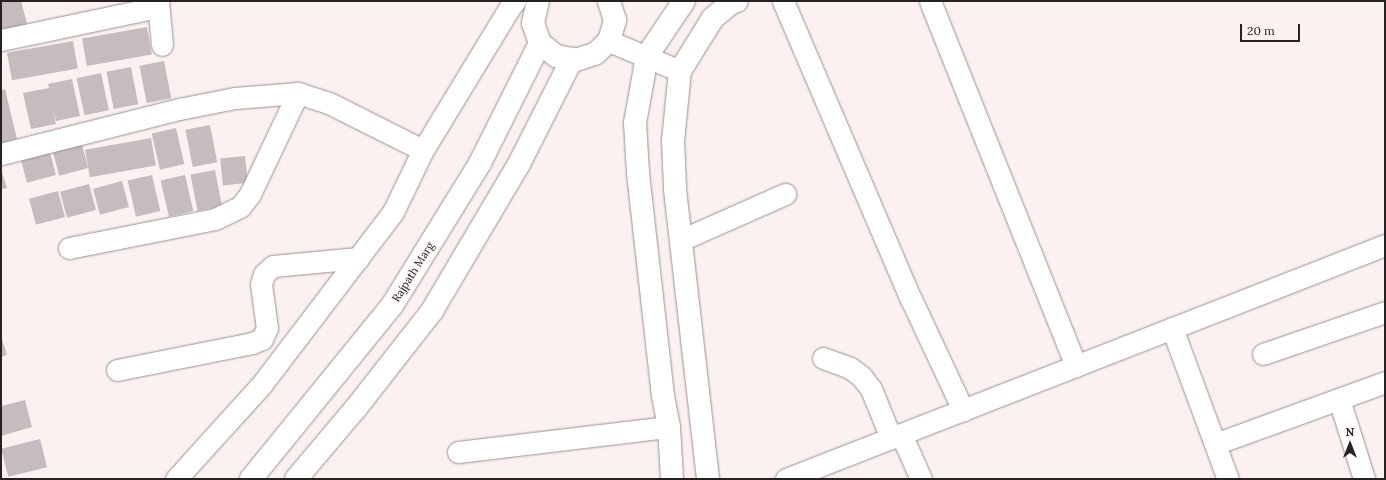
<!DOCTYPE html>
<style>
body{margin:0}
#map{position:relative;width:1386px;height:480px;overflow:hidden;background:#fcf1f1;font-family:Lora,serif}
div>[style]{position:absolute}
[style*='--x']{left:calc(var(--x)*1px);top:calc(var(--y)*1px);width:calc(var(--w)*1px);rotate:calc(var(--a)*1deg)}
.building>*{inset:0;background:#c6bcbf;transform-origin:0 0}
.roads{filter:drop-shadow(0 0 1px #9b9191) drop-shadow(0 0 1px #9b9191)}
.street>*{height:21px;margin:-10.5px;padding:0 10.5px;transform-origin:10.5px;border-radius:10.5px;background:#fff}
.secondary>*{height:22px;margin:-11px;padding:0 11px;transform-origin:11px;border-radius:11px;background:#fff}
span{translate:-50% -50%;white-space:nowrap;text-align:center;line-height:1.15;-webkit-text-stroke:3px #fcf1f1;paint-order:stroke}
.street-label{font-size:11px;color:#262222}
.frame{position:absolute;inset:0;border:2px solid #262222;pointer-events:none}
.north{position:absolute;left:1330px;top:424px;width:40px;height:40px;-webkit-text-stroke:3px #fcf1f1;paint-order:stroke;rotate:0deg;font-size:11px;font-weight:700;line-height:16px;text-align:center;color:#262222}
.north::after{content:'';display:block;margin:auto;width:14px;height:18px;background:#262222;clip-path:polygon(50% 0,100% 100%,50% 72%,0 100%)}
.scale{position:absolute;left:1240px;top:24px;width:60px;height:18px;box-sizing:border-box;border:2px solid #262222;border-top:0;padding-left:5px;font-size:12px;line-height:14px;white-space:nowrap;color:#262222;-webkit-text-stroke:3px #fcf1f1;paint-order:stroke}
</style>
<div id="map">
<div class="building">
<i style="clip-path:polygon(1px 1px,21px 1px,28px 27px,1px 33px)"></i>
<i style="left:147px;top:27px;width:28px;height:66px;rotate:80deg"></i>
<i style="left:73px;top:41px;width:28px;height:67px;rotate:80deg"></i>
<i style="left:164px;top:61px;width:38px;height:25px;rotate:79deg"></i>
<i style="left:131px;top:67px;width:38px;height:25px;rotate:79deg"></i>
<i style="left:101px;top:73px;width:38px;height:25px;rotate:78deg"></i>
<i style="clip-path:polygon(72px 79px,80px 116px,56px 121px,52px 108px,56px 124px,31px 129px,23px 93px,49px 88px,48px 84px)"></i>
<i style="clip-path:polygon(5px 89px,17px 139px,1px 143px,1px 90px)"></i>
<i style="left:210px;top:125px;width:38px;height:25px;rotate:79deg"></i>
<i style="left:176px;top:128px;width:37px;height:25px;rotate:77deg"></i>
<i style="left:151px;top:138px;width:28px;height:67px;rotate:80deg"></i>
<i style="left:81px;top:141px;width:28px;height:30px;rotate:75deg"></i>
<i style="left:49px;top:149px;width:27px;height:30px;rotate:75deg"></i>
<i style="left:245px;top:156px;width:27px;height:25px;rotate:84deg"></i>
<i style="clip-path:polygon(1px 169px,7px 188px,1px 189px)"></i>
<i style="left:215px;top:170px;width:37px;height:25px;rotate:79deg"></i>
<i style="left:152px;top:175px;width:37px;height:25px;rotate:77deg"></i>
<i style="left:185px;top:175px;width:37px;height:25px;rotate:77deg"></i>
<i style="left:122px;top:181px;width:27px;height:30px;rotate:75deg"></i>
<i style="left:89px;top:184px;width:27px;height:30px;rotate:75deg"></i>
<i style="left:58px;top:191px;width:27px;height:30px;rotate:75deg"></i>
<i style="clip-path:polygon(1px 336px,7px 355px,1px 357px)"></i>
<i style="clip-path:polygon(25px 400px,32px 427px,1px 436px,1px 406px)"></i>
<i style="left:40px;top:439px;width:29px;height:40px;rotate:76deg"></i>
</div>
<div class="roads">
<div class="street">
<i style="--x:158;--y:1;--w:44;--a:84.8"></i>
<i style="--x:783;--y:1;--w:324;--a:66.8"></i>
<i style="--x:911;--y:299;--w:123;--a:64.9"></i>
<i style="--x:930;--y:1;--w:393;--a:68.2"></i>
<i style="--x:1;--y:40;--w:160;--a:-11.9"></i>
<i style="--x:609;--y:41;--w:77;--a:22.9"></i>
<i style="--x:1;--y:154;--w:184;--a:-14.2"></i>
<i style="--x:179;--y:109;--w:57;--a:-11.1"></i>
<i style="--x:235;--y:98;--w:63;--a:-4.5"></i>
<i style="--x:298;--y:93;--w:33;--a:18"></i>
<i style="--x:329;--y:103;--w:105;--a:26.6"></i>
<i style="--x:681;--y:240;--w:114;--a:-23.9"></i>
<i style="--x:69;--y:248;--w:149;--a:-11.2"></i>
<i style="--x:215;--y:219;--w:28;--a:-26"></i>
<i style="--x:240;--y:207;--w:16;--a:-52"></i>
<i style="--x:250;--y:194;--w:112;--a:-64.6"></i>
<i style="--x:1172;--y:328;--w:161;--a:69.7"></i>
<i style="--x:1263;--y:354;--w:129;--a:-19"></i>
<i style="--x:823;--y:358;--w:29;--a:20"></i>
<i style="--x:850;--y:368;--w:14;--a:36"></i>
<i style="--x:861;--y:376;--w:16;--a:52"></i>
<i style="--x:871;--y:389;--w:53;--a:67.8"></i>
<i style="--x:117;--y:370;--w:138;--a:-11.3"></i>
<i style="--x:252;--y:343;--w:11;--a:-22"></i>
<i style="--x:262;--y:339;--w:12;--a:-66"></i>
<i style="--x:267;--y:328;--w:44;--a:-97.8"></i>
<i style="--x:261;--y:284;--w:10;--a:-73"></i>
<i style="--x:264;--y:274;--w:12;--a:-42"></i>
<i style="--x:273;--y:266;--w:86;--a:-5.3"></i>
<i style="--x:1339;--y:399;--w:84;--a:72.6"></i>
<i style="--x:901;--y:434;--w:49;--a:66"></i>
<i style="--x:1215;--y:444;--w:181;--a:-20"></i>
<i style="--x:458;--y:452;--w:212;--a:-6.8"></i>
<i style="--x:176;--y:479;--w:128;--a:-47.8"></i>
<i style="--x:262;--y:384;--w:216;--a:-52.7"></i>
<i style="--x:393;--y:212;--w:69;--a:-64.2"></i>
<i style="--x:423;--y:150;--w:170;--a:-58.7"></i>
<i style="--x:511;--y:5;--w:6;--a:-45"></i>
<i style="--x:786;--y:479;--w:643;--a:-21.34"></i>
</div>
<div class="secondary">
<i style="--x:538;--y:1;--w:23;--a:103"></i>
<i style="--x:533;--y:23;--w:21;--a:71"></i>
<i style="--x:540;--y:43;--w:21;--a:39"></i>
<i style="--x:556;--y:56;--w:20;--a:11"></i>
<i style="--x:576;--y:60;--w:20;--a:-18"></i>
<i style="--x:595;--y:54;--w:19;--a:-43"></i>
<i style="--x:609;--y:41;--w:22;--a:-74"></i>
<i style="--x:615;--y:20;--w:20;--a:-108"></i>
<i style="--x:251;--y:479;--w:225;--a:-50.9"></i>
<i style="--x:393;--y:304;--w:166;--a:-58.3"></i>
<i style="--x:480;--y:163;--w:134;--a:-63.4"></i>
<i style="--x:296;--y:479;--w:93;--a:-49.8"></i>
<i style="--x:356;--y:408;--w:123;--a:-51.9"></i>
<i style="--x:432;--y:311;--w:171;--a:-59.4"></i>
<i style="--x:519;--y:164;--w:118;--a:-63.2"></i>
<i style="--x:672;--y:479;--w:52;--a:-93.3"></i>
<i style="--x:669;--y:427;--w:32;--a:-101"></i>
<i style="--x:663;--y:396;--w:225;--a:-96.4"></i>
<i style="--x:638;--y:172;--w:49;--a:-93.5"></i>
<i style="--x:635;--y:123;--w:68;--a:-79.8"></i>
<i style="--x:647;--y:56;--w:66;--a:-56.1"></i>
<i style="--x:708;--y:479;--w:293;--a:-96.5"></i>
<i style="--x:675;--y:188;--w:47;--a:-92.4"></i>
<i style="--x:673;--y:141;--w:70;--a:-84.3"></i>
<i style="--x:680;--y:71;--w:62;--a:-58.1"></i>
<i style="--x:713;--y:18;--w:23;--a:-40"></i>
<i style="--x:731;--y:3;--w:6;--a:-18"></i>
</div>
</div>
<div class="street-label">
<span style="left:413px;top:272px;rotate:-58deg">Rajpath Marg</span>
</div>
<div class="frame"></div>
<div class="north">N</div>
<div class="scale">20 m</div>
</div>
